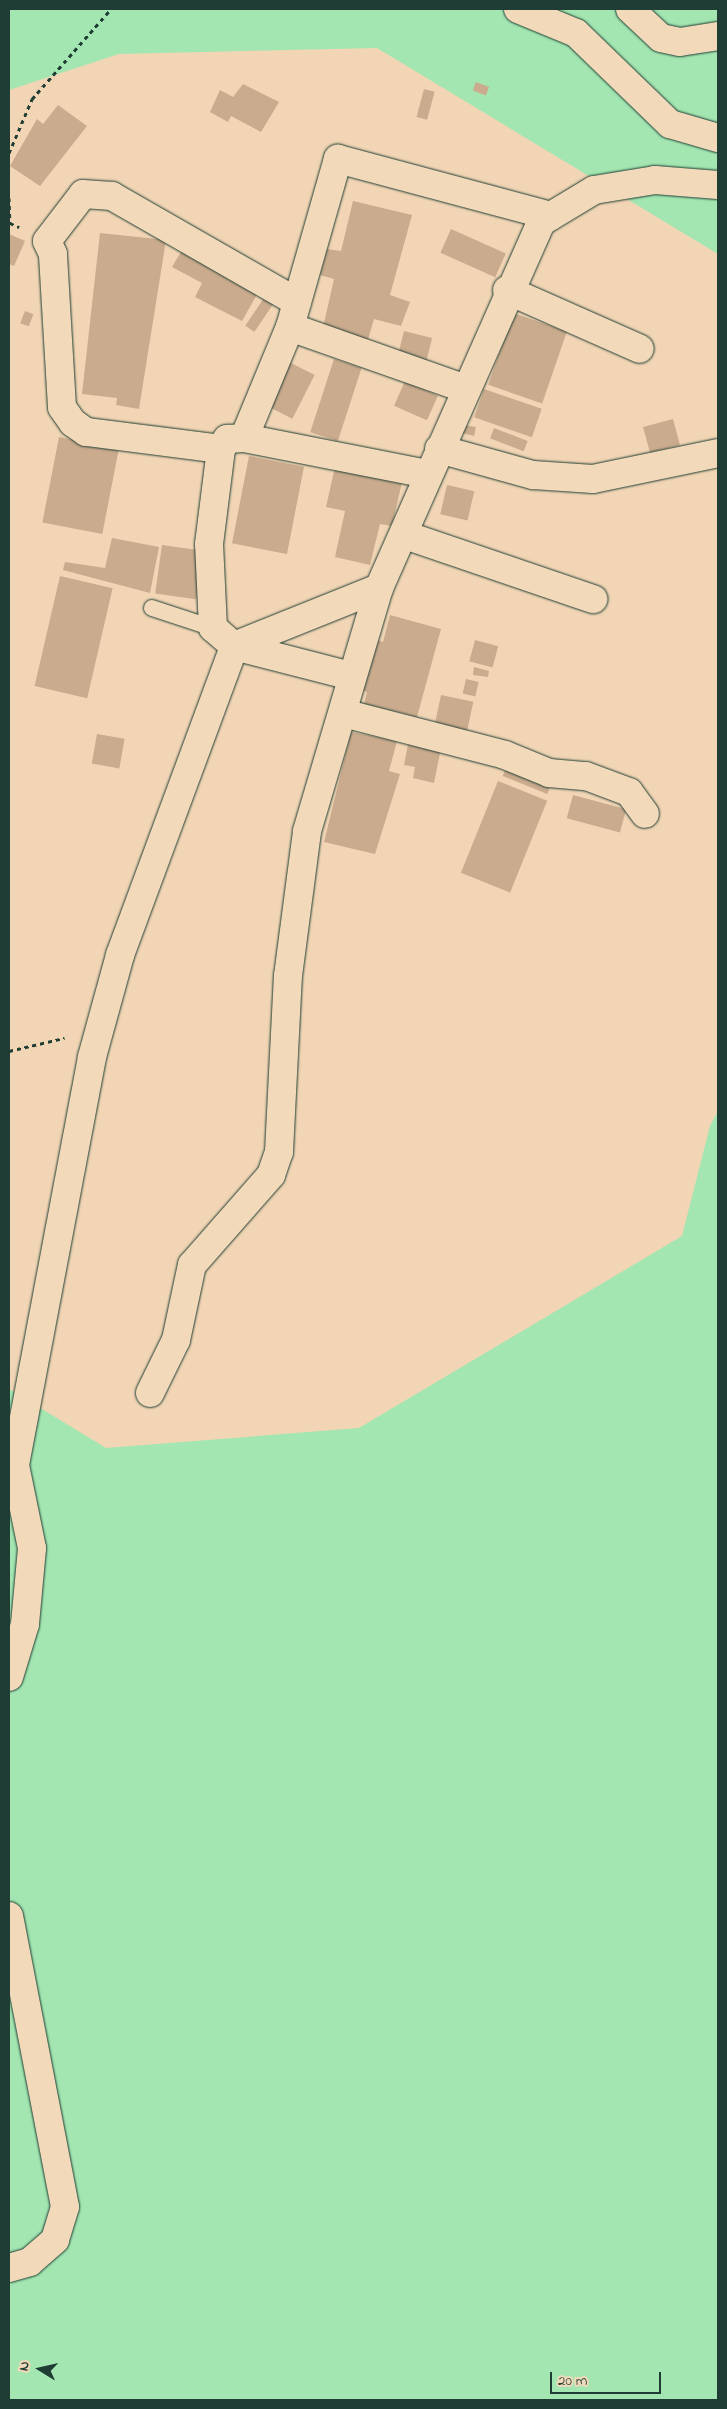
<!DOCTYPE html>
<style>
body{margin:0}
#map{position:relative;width:727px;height:2409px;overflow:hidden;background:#f1d5b4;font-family:"Indie Flower",sans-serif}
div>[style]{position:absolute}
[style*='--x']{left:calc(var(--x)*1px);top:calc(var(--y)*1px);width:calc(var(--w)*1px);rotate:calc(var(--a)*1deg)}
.green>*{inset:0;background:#a3e6b1}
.building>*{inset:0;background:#caab8d;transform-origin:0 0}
.path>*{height:3px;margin-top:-1.5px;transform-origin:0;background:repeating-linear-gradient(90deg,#1f3d34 0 4px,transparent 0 8px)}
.roads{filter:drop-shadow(0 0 1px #1f3d34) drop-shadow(0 0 1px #1f3d34)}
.service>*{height:16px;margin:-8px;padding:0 8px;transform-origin:8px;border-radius:8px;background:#f1d9b9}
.minor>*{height:28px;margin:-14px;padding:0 14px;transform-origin:14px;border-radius:14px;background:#f1d9b9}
span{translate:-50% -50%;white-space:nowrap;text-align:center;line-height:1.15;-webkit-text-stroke:4px #f1d9b9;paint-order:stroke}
.frame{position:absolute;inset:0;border:10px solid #1f3d34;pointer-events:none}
.north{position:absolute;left:15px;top:2344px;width:50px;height:50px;-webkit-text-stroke:4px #f1d9b9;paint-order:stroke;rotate:280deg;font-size:14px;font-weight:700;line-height:20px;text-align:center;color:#1f3d34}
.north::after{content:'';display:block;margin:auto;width:18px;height:22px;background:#1f3d34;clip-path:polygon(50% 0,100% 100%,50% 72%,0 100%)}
.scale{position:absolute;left:550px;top:2372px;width:111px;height:22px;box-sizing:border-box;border:2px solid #1f3d34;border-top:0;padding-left:6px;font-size:15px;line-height:18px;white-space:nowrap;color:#1f3d34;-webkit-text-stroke:4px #f1d9b9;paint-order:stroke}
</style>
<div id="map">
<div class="green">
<i style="clip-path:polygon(9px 9px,718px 9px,718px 254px,377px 48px,119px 54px,9px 90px)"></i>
<i style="clip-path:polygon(718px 1111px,718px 2400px,9px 2400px,9px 1389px,106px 1448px,359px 1428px,682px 1236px,710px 1126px)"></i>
</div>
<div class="building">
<i style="left:476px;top:82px;width:14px;height:9px;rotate:21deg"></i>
<i style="clip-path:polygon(243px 84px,279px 102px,261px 132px,231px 116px,228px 122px,210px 112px,220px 90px,233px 97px)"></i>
<i style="left:424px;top:89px;width:11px;height:29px;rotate:15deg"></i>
<i style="clip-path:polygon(58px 105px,87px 126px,40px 186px,10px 166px,37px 119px,43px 124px)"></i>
<i style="clip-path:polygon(353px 201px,412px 215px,390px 295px,410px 302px,401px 326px,374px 319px,367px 343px,322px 332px,334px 279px,320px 275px,327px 249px,341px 251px)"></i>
<i style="left:451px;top:229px;width:60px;height:26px;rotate:24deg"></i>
<i style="clip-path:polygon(100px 233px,166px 240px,139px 409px,116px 405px,117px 398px,82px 394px)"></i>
<i style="clip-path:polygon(9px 234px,25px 241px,14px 266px,9px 264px)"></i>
<i style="clip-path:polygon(184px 247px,259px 291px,242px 321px,195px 297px,202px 283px,172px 267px)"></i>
<i style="left:266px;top:295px;width:11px;height:37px;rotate:34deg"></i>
<i style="left:25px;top:311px;width:9px;height:13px;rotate:21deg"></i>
<i style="left:513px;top:313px;width:57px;height:76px;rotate:19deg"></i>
<i style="left:404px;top:331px;width:29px;height:26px;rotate:14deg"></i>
<i style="left:334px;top:359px;width:29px;height:77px;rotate:18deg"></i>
<i style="left:287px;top:361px;width:31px;height:49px;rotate:27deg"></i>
<i style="left:405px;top:381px;width:36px;height:27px;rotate:24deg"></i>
<i style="left:484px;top:389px;width:61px;height:30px;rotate:19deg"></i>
<i style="left:673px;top:419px;width:27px;height:31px;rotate:75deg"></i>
<i style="clip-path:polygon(463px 425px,476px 427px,474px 436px,462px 433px)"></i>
<i style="left:494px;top:428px;width:36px;height:11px;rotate:21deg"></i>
<i style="left:59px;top:437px;width:61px;height:87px;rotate:11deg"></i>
<i style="left:249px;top:456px;width:56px;height:89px;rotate:11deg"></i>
<i style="clip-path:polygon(335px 467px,402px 482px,392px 526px,380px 524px,370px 565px,335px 557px,345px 511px,326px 507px)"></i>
<i style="left:447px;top:485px;width:28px;height:30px;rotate:13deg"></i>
<i style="clip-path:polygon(112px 538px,159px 547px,150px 593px,63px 570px,65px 562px,105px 568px)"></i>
<i style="left:162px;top:545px;width:41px;height:49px;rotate:8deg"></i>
<i style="left:60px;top:576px;width:54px;height:113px;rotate:13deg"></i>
<i style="clip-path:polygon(390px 615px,441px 629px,417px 717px,364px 704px,367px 692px,362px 690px,377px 640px,383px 642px)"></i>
<i style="left:475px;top:640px;width:24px;height:22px;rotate:15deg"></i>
<i style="clip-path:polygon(474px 667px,489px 671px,488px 677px,473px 675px)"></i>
<i style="left:466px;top:679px;width:13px;height:15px;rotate:13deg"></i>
<i style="left:441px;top:695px;width:33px;height:33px;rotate:12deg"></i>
<i style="clip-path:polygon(351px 732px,397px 741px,389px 771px,400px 774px,375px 854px,324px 842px)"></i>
<i style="left:97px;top:734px;width:28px;height:30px;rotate:10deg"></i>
<i style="clip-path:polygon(409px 739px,441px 748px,434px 783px,413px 778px,415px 767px,404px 765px)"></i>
<i style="left:508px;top:763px;width:48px;height:14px;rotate:22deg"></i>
<i style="left:498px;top:781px;width:53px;height:99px;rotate:22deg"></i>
<i style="left:573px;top:795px;width:55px;height:24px;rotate:15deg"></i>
</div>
<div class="path">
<i style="--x:9;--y:153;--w:59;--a:-66.9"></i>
<i style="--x:32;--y:99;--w:120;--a:-48.7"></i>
<i style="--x:9;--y:198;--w:25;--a:88"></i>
<i style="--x:10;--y:223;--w:10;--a:24"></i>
<i style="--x:9;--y:1051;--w:57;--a:-13.3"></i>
</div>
<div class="roads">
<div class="service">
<i style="--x:152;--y:608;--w:64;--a:18.2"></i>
</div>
<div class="minor">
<i style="--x:518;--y:9;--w:63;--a:22.5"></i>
<i style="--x:576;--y:33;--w:131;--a:44.1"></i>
<i style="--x:670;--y:124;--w:50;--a:16.3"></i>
<i style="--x:630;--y:9;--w:42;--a:43.1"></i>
<i style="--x:661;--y:38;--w:19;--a:12"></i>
<i style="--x:680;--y:42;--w:38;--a:-9"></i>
<i style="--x:507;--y:290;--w:145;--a:23.9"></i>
<i style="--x:290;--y:327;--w:187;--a:19.4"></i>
<i style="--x:244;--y:438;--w:120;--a:-67.5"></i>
<i style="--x:290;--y:327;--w:175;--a:-74.1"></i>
<i style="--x:338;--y:159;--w:220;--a:15"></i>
<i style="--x:221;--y:449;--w:136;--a:-172.8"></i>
<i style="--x:86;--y:432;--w:16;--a:-145"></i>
<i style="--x:73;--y:423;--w:19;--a:-125"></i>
<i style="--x:62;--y:407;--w:153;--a:-93.4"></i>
<i style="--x:53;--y:254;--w:14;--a:-115"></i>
<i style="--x:47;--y:241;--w:59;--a:-52.5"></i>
<i style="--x:83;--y:194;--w:29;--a:4"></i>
<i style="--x:112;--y:196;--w:213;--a:29.8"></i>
<i style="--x:439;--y:449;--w:98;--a:15.5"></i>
<i style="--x:533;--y:475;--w:60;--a:3.8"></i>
<i style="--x:593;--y:479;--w:128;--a:-11.7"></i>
<i style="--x:405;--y:535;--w:199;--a:18.8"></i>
<i style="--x:351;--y:676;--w:121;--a:-165.6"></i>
<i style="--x:234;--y:646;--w:28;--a:-139"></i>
<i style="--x:213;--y:628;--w:84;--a:-92.7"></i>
<i style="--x:209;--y:544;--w:96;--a:-82.8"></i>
<i style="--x:221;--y:449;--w:12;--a:-59"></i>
<i style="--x:227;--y:439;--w:17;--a:-3"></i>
<i style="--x:244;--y:438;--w:187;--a:11.1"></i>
<i style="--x:343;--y:713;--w:167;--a:14.5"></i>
<i style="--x:505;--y:755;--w:48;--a:22.2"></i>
<i style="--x:549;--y:773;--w:37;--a:5"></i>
<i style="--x:586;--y:776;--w:46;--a:20.4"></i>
<i style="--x:629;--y:792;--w:27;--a:54"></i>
<i style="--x:150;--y:1393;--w:59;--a:-63.9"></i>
<i style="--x:176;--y:1340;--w:77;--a:-78"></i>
<i style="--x:192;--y:1265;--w:120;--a:-48.7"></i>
<i style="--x:271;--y:1175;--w:24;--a:-71"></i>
<i style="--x:279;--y:1152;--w:176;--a:-87.1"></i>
<i style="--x:288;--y:976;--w:146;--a:-82.5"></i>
<i style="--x:307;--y:831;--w:253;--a:-73.5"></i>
<i style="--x:9;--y:1677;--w:55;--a:-73.2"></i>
<i style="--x:25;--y:1624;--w:76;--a:-84.7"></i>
<i style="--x:32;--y:1548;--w:85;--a:-101.6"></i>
<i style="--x:15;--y:1465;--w:415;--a:-79.3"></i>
<i style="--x:92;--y:1057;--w:106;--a:-74.6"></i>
<i style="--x:120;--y:955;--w:329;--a:-69.7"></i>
<i style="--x:234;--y:646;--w:156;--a:-21.8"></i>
<i style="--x:379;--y:588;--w:400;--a:-66.1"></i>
<i style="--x:541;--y:222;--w:62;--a:-31.1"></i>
<i style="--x:594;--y:190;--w:62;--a:-9.3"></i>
<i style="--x:655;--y:180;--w:63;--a:4.5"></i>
<i style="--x:9;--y:1916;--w:296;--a:79.1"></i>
<i style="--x:65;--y:2207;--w:34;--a:107"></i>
<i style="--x:55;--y:2240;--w:33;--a:139"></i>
<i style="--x:30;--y:2262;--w:22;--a:164"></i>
</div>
</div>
<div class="frame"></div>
<div class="north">N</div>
<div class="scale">20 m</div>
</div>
